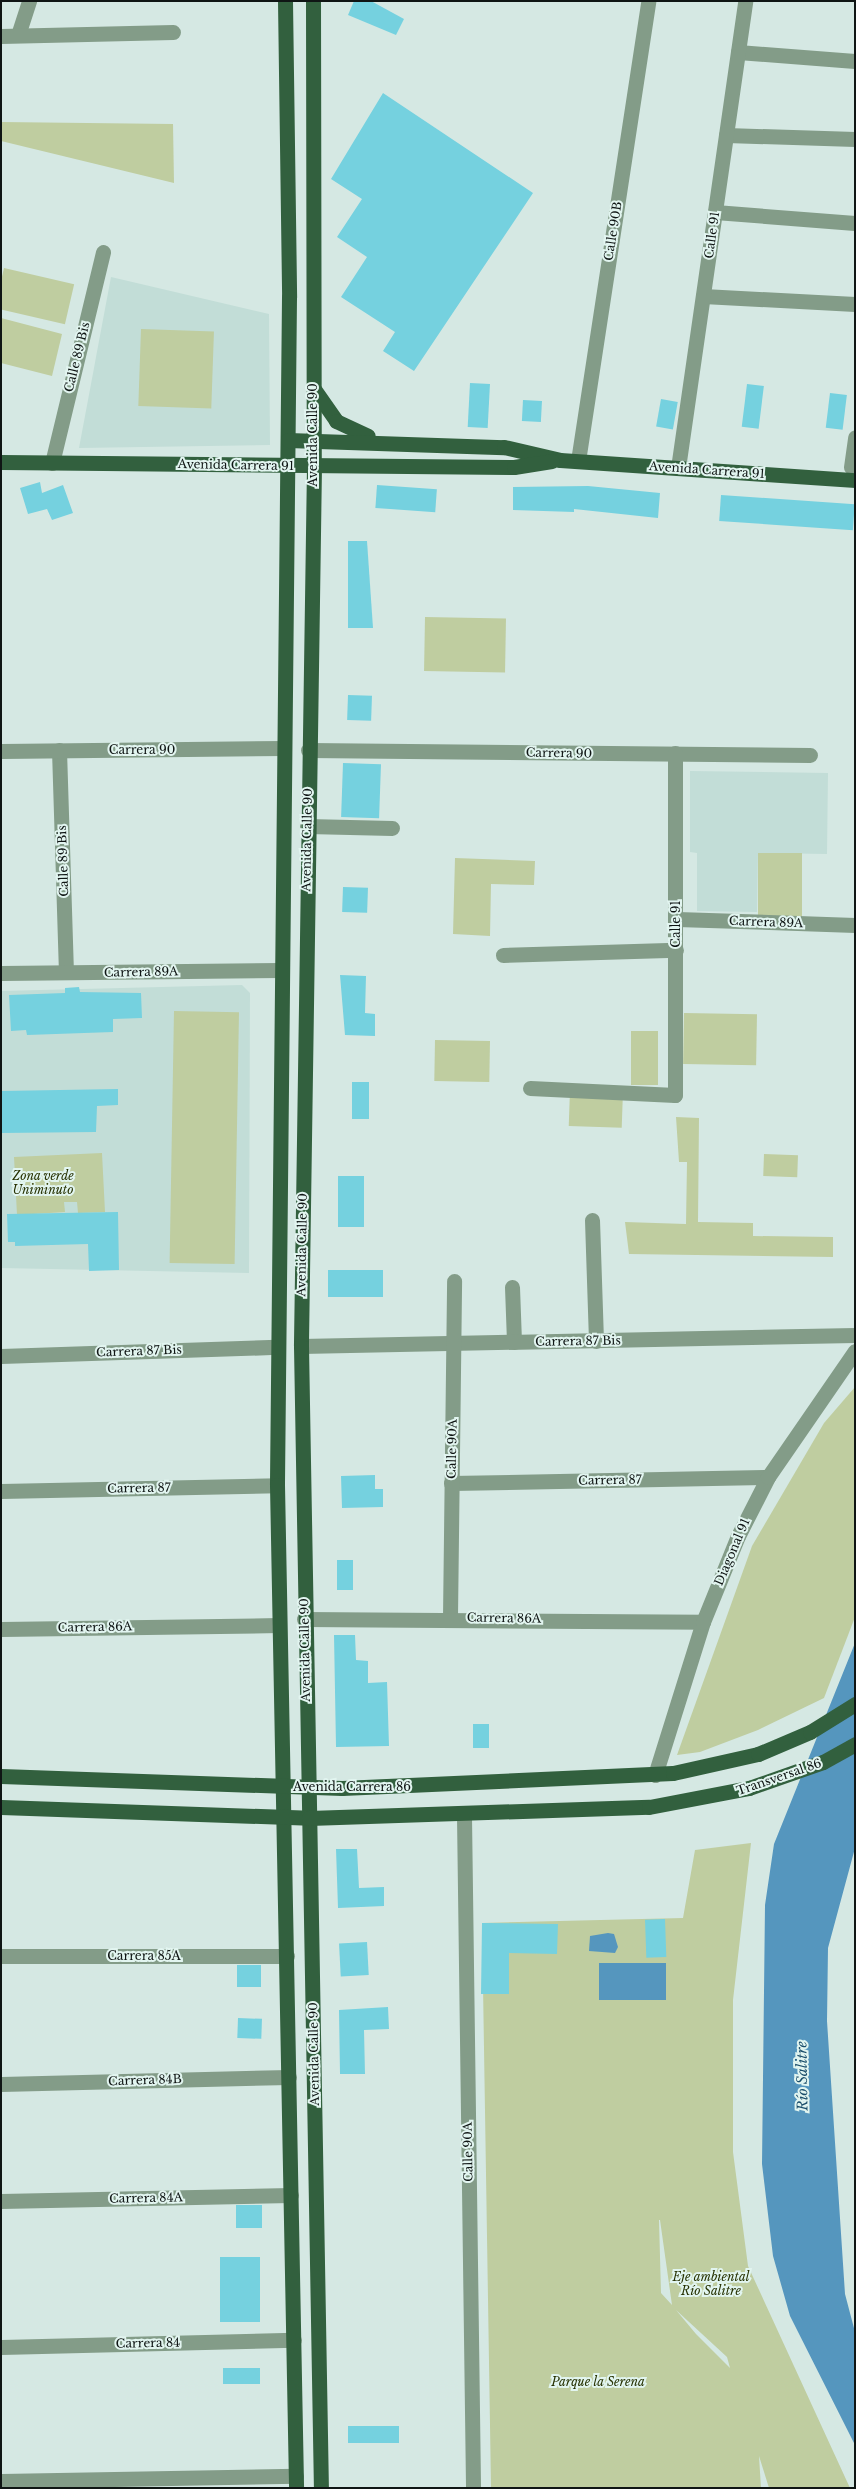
<!DOCTYPE html>
<meta charset="utf-8">
<style>
body{margin:0}
#map{position:relative;width:856px;height:2489px;overflow:hidden;background:#d5e8e3;font-family:"Libre Baskerville",serif}
div>[style]{position:absolute}
[style*='--x']{left:calc(var(--x)*1px);top:calc(var(--y)*1px);width:calc(var(--w)*1px);rotate:calc(var(--a)*1deg)}
.built>*{inset:0;background:#c2ddd7}
.green>*{inset:0;background:#bfcda0;transform-origin:0 0}
.water>*{inset:0;background:#5596be;transform-origin:0 0}
.building>*{inset:0;background:#75d1df;transform-origin:0 0}
.minor>*{height:15px;margin:-7.5px;padding:0 7.5px;transform-origin:7.5px;border-radius:7.5px;background:#839c88}
.major>*{height:15px;margin:-7.5px;padding:0 7.5px;transform-origin:7.5px;border-radius:7.5px;background:#32603e}
span{translate:-50% -50%;white-space:nowrap;text-align:center;line-height:1.15;-webkit-text-stroke:4px #e2f5f0;paint-order:stroke}
.street-label{font-size:12px;color:#0f1514}
.park-label{font-size:12px;color:#263100;font-style:italic}
.water-label{font-size:14px;color:#1a4d6a;font-style:italic}
.frame{position:absolute;inset:0;border:2px solid #0f1514;pointer-events:none}
</style>
<div id="map">
<div class="built">
<i style="clip-path:polygon(111px 277px,269px 314px,270px 445px,79px 448px)"></i>
<i style="clip-path:polygon(690px 771px,828px 773px,827px 854px,758px 853px,757px 912px,697px 911px,697px 853px,690px 852px)"></i>
<i style="clip-path:polygon(242px 985px,250px 993px,249px 1273px,1px 1268px,1px 991px)"></i>
</div>
<div class="green">
<i style="clip-path:polygon(1px 122px,173px 124px,174px 183px,1px 141px)"></i>
<i style="left:4px;top:268px;width:72px;height:41px;rotate:13deg"></i>
<i style="clip-path:polygon(1px 318px,62px 334px,52px 376px,1px 363px)"></i>
<i style="left:141px;top:329px;width:73px;height:77px;rotate:2deg"></i>
<i style="left:425px;top:617px;width:81px;height:54px;rotate:1deg"></i>
<i style="left:758px;top:853px;width:44px;height:64px"></i>
<i style="clip-path:polygon(455px 858px,535px 861px,534px 885px,491px 884px,490px 936px,453px 934px)"></i>
<i style="left:174px;top:1011px;width:65px;height:252px;rotate:1deg"></i>
<i style="left:684px;top:1013px;width:73px;height:51px;rotate:1deg"></i>
<i style="left:631px;top:1031px;width:27px;height:54px"></i>
<i style="left:435px;top:1040px;width:55px;height:41px;rotate:1deg"></i>
<i style="left:570px;top:1090px;width:53px;height:36px;rotate:2deg"></i>
<i style="clip-path:polygon(676px 1117px,699px 1118px,698px 1222px,753px 1223px,753px 1236px,833px 1237px,833px 1257px,629px 1254px,625px 1222px,686px 1224px,687px 1162px,679px 1162px)"></i>
<i style="clip-path:polygon(102px 1153px,105px 1212px,78px 1213px,77px 1202px,64px 1202px,65px 1212px,17px 1215px,14px 1157px)"></i>
<i style="left:764px;top:1154px;width:34px;height:22px;rotate:2deg"></i>
<i style="clip-path:polygon(855px 1387px,855px 1617px,824px 1698px,758px 1730px,700px 1752px,677px 1755px,752px 1546px,824px 1423px)"></i>
<i style="clip-path:polygon(evenodd,751px 1843px,733px 2000px,733px 2152px,748px 2266px,850px 2488px,769px 2488px,759px 2456px,761px 2488px,491px 2488px,482px 1923px,683px 1918px,695px 1850px,751px 1843px,659px 2220px,660px 2220px,672px 2305px,661px 2293px,659px 2220px,751px 1843px,676px 2310px,727px 2357px,730px 2368px,696px 2334px,676px 2310px)"></i>
</div>
<div class="water">
<i style="clip-path:polygon(855px 1643px,855px 1848px,828px 1948px,827px 2021px,845px 2294px,855px 2332px,855px 2445px,790px 2316px,773px 2256px,762px 2164px,765px 1905px,774px 1844px)"></i>
<i style="clip-path:polygon(608px 1933px,614px 1934px,618px 1947px,615px 1953px,589px 1951px,590px 1936px)"></i>
<i style="left:599px;top:1963px;width:67px;height:37px"></i>
</div>
<div class="building">
<i style="clip-path:polygon(354px 1px,371px 1px,404px 19px,396px 35px,348px 15px)"></i>
<i style="clip-path:polygon(383px 93px,533px 193px,414px 371px,383px 351px,395px 332px,341px 297px,367px 257px,337px 237px,362px 199px,331px 179px)"></i>
<i style="left:470px;top:383px;width:20px;height:44px;rotate:3deg"></i>
<i style="left:747px;top:384px;width:17px;height:43px;rotate:7deg"></i>
<i style="left:830px;top:393px;width:17px;height:35px;rotate:7deg"></i>
<i style="left:661px;top:399px;width:17px;height:28px;rotate:10deg"></i>
<i style="left:523px;top:400px;width:19px;height:21px;rotate:3deg"></i>
<i style="clip-path:polygon(40px 482px,42px 493px,63px 485px,73px 513px,52px 520px,47px 509px,28px 514px,20px 488px)"></i>
<i style="left:377px;top:485px;width:60px;height:23px;rotate:4deg"></i>
<i style="clip-path:polygon(588px 486px,660px 493px,658px 518px,574px 509px,574px 512px,513px 510px,513px 487px)"></i>
<i style="left:721px;top:495px;width:134px;height:26px;rotate:4deg"></i>
<i style="clip-path:polygon(348px 541px,367px 541px,373px 628px,348px 628px)"></i>
<i style="left:348px;top:695px;width:24px;height:25px;rotate:2deg"></i>
<i style="left:343px;top:763px;width:38px;height:54px;rotate:2deg"></i>
<i style="left:343px;top:887px;width:25px;height:25px;rotate:2deg"></i>
<i style="clip-path:polygon(340px 975px,366px 976px,365px 1013px,375px 1014px,375px 1036px,345px 1035px)"></i>
<i style="clip-path:polygon(79px 987px,80px 992px,141px 993px,142px 1018px,113px 1019px,113px 1032px,27px 1035px,26px 1030px,11px 1031px,9px 995px,65px 993px,65px 988px)"></i>
<i style="left:352px;top:1082px;width:17px;height:37px"></i>
<i style="clip-path:polygon(118px 1089px,118px 1105px,97px 1106px,96px 1132px,1px 1133px,1px 1091px)"></i>
<i style="left:338px;top:1176px;width:26px;height:51px"></i>
<i style="clip-path:polygon(118px 1212px,119px 1270px,89px 1271px,88px 1244px,15px 1246px,15px 1242px,8px 1242px,7px 1214px)"></i>
<i style="left:383px;top:1270px;width:27px;height:55px;rotate:90deg"></i>
<i style="clip-path:polygon(375px 1475px,375px 1489px,383px 1489px,383px 1507px,342px 1508px,341px 1476px)"></i>
<i style="left:337px;top:1560px;width:16px;height:30px"></i>
<i style="clip-path:polygon(334px 1635px,355px 1635px,356px 1660px,368px 1661px,368px 1683px,387px 1682px,389px 1746px,336px 1747px)"></i>
<i style="left:489px;top:1724px;width:24px;height:16px;rotate:90deg"></i>
<i style="clip-path:polygon(336px 1849px,357px 1849px,359px 1888px,384px 1887px,384px 1906px,338px 1908px)"></i>
<i style="left:665px;top:1919px;width:38px;height:20px;rotate:88deg"></i>
<i style="clip-path:polygon(482px 1923px,558px 1924px,557px 1954px,509px 1953px,509px 1994px,481px 1994px)"></i>
<i style="left:367px;top:1942px;width:33px;height:28px;rotate:87deg"></i>
<i style="left:237px;top:1965px;width:24px;height:22px"></i>
<i style="clip-path:polygon(388px 2007px,389px 2029px,364px 2030px,365px 2074px,340px 2074px,339px 2010px)"></i>
<i style="left:238px;top:2018px;width:24px;height:20px;rotate:2deg"></i>
<i style="left:262px;top:2205px;width:23px;height:26px;rotate:90deg"></i>
<i style="left:220px;top:2257px;width:40px;height:65px"></i>
<i style="left:223px;top:2368px;width:37px;height:16px"></i>
<i style="left:348px;top:2426px;width:51px;height:17px"></i>
</div>
<div class="minor">
<i style="--x:18;--y:35;--w:36;--a:-72"></i>
<i style="--x:1;--y:36;--w:172;--a:-1.3"></i>
<i style="--x:738;--y:52;--w:117;--a:4.4"></i>
<i style="--x:726;--y:135;--w:129;--a:1.8"></i>
<i style="--x:715;--y:212;--w:140;--a:4.5"></i>
<i style="--x:703;--y:296;--w:152;--a:3"></i>
<i style="--x:578;--y:461;--w:465;--a:-81.3"></i>
<i style="--x:52;--y:463;--w:217;--a:-76.4"></i>
<i style="--x:851;--y:467;--w:30;--a:-82"></i>
<i style="--x:678;--y:468;--w:472;--a:-81.8"></i>
<i style="--x:59;--y:750;--w:222;--a:88.2"></i>
<i style="--x:308;--y:750;--w:502;--a:0.57"></i>
<i style="--x:1;--y:751;--w:283;--a:-0.6"></i>
<i style="--x:307;--y:826;--w:85;--a:1.3"></i>
<i style="--x:677;--y:919;--w:178;--a:1.9"></i>
<i style="--x:503;--y:955;--w:173;--a:-1.7"></i>
<i style="--x:1;--y:973;--w:279;--a:-0.6"></i>
<i style="--x:530;--y:1088;--w:145;--a:2.8"></i>
<i style="--x:675;--y:1095;--w:342;--a:-90"></i>
<i style="--x:592;--y:1220;--w:121;--a:88.1"></i>
<i style="--x:512;--y:1287;--w:55;--a:87.9"></i>
<i style="--x:301;--y:1346;--w:554;--a:-1.14"></i>
<i style="--x:1;--y:1356;--w:276;--a:-1.9"></i>
<i style="--x:451;--y:1483;--w:317;--a:-1.1"></i>
<i style="--x:1;--y:1491;--w:276;--a:-1.2"></i>
<i style="--x:450;--y:1617;--w:336;--a:-89.3"></i>
<i style="--x:304;--y:1619;--w:399;--a:0.4"></i>
<i style="--x:1;--y:1629;--w:278;--a:-0.8"></i>
<i style="--x:655;--y:1775;--w:160;--a:-72.6"></i>
<i style="--x:703;--y:1622;--w:93;--a:-67.9"></i>
<i style="--x:738;--y:1536;--w:66;--a:-63"></i>
<i style="--x:768;--y:1477;--w:153;--a:-55.4"></i>
<i style="--x:464;--y:1816;--w:672;--a:89.23"></i>
<i style="--x:1;--y:1956;--w:286;--a:0"></i>
<i style="--x:1;--y:2084;--w:288;--a:-1.4"></i>
<i style="--x:1;--y:2201;--w:290;--a:-1.2"></i>
<i style="--x:1;--y:2347;--w:293;--a:-1.4"></i>
<i style="--x:1;--y:2481;--w:295;--a:-1"></i>
</div>
<div class="major">
<i style="--x:285;--y:1;--w:296;--a:89.2"></i>
<i style="--x:289;--y:297;--w:1188;--a:90.58"></i>
<i style="--x:277;--y:1485;--w:1003;--a:88.91"></i>
<i style="--x:313;--y:1;--w:465;--a:89.9"></i>
<i style="--x:314;--y:466;--w:880;--a:90.85"></i>
<i style="--x:301;--y:1346;--w:1142;--a:89"></i>
<i style="--x:314;--y:389;--w:39;--a:55"></i>
<i style="--x:336;--y:421;--w:35;--a:25"></i>
<i style="--x:288;--y:440;--w:216;--a:1.9"></i>
<i style="--x:504;--y:447;--w:57;--a:13.1"></i>
<i style="--x:560;--y:460;--w:296;--a:3.9"></i>
<i style="--x:1;--y:462;--w:513;--a:0.56"></i>
<i style="--x:514;--y:467;--w:38;--a:-9"></i>
<i style="--x:1;--y:1776;--w:341;--a:2"></i>
<i style="--x:342;--y:1788;--w:331;--a:-2.6"></i>
<i style="--x:673;--y:1773;--w:87;--a:-12.6"></i>
<i style="--x:758;--y:1754;--w:56;--a:-22.9"></i>
<i style="--x:810;--y:1732;--w:53;--a:-31.9"></i>
<i style="--x:1;--y:1807;--w:308;--a:2"></i>
<i style="--x:309;--y:1818;--w:340;--a:-1.9"></i>
<i style="--x:649;--y:1807;--w:102;--a:-10.8"></i>
<i style="--x:749;--y:1788;--w:78;--a:-19.4"></i>
<i style="--x:823;--y:1762;--w:37;--a:-29"></i>
</div>
<div class="street-label">
<span style="left:613px;top:231px;rotate:-81deg">Calle 90B</span>
<span style="left:712px;top:235px;rotate:-82deg">Calle 91</span>
<span style="left:77px;top:357px;rotate:-76deg">Calle 89 Bis</span>
<span style="left:313px;top:435px;rotate:-90deg">Avenida Calle 90</span>
<span style="left:236px;top:465px;rotate:1deg">Avenida Carrera 91</span>
<span style="left:707px;top:470px;rotate:4deg">Avenida Carrera 91</span>
<span style="left:142px;top:750px">Carrera 90</span>
<span style="left:559px;top:753px;rotate:1deg">Carrera 90</span>
<span style="left:307px;top:840px;rotate:-89deg">Avenida Calle 90</span>
<span style="left:63px;top:861px;rotate:-92deg">Calle 89 Bis</span>
<span style="left:766px;top:922px;rotate:2deg">Carrera 89A</span>
<span style="left:676px;top:924px;rotate:-90deg">Calle 91</span>
<span style="left:141px;top:972px;rotate:-1deg">Carrera 89A</span>
<span style="left:302px;top:1245px;rotate:-89deg">Avenida Calle 90</span>
<span style="left:578px;top:1341px;rotate:-1deg">Carrera 87 Bis</span>
<span style="left:139px;top:1351px;rotate:-2deg">Carrera 87 Bis</span>
<span style="left:452px;top:1449px;rotate:-89deg">Calle 90A</span>
<span style="left:610px;top:1480px;rotate:-1deg">Carrera 87</span>
<span style="left:139px;top:1488px;rotate:-1deg">Carrera 87</span>
<span style="left:732px;top:1552px;rotate:-67deg">Diagonal 91</span>
<span style="left:504px;top:1618px;rotate:1deg">Carrera 86A</span>
<span style="left:95px;top:1627px;rotate:-1deg">Carrera 86A</span>
<span style="left:305px;top:1650px;rotate:-91deg">Avenida Calle 90</span>
<span style="left:779px;top:1777px;rotate:-19deg">Transversal 86</span>
<span style="left:352px;top:1787px">Avenida Carrera 86</span>
<span style="left:144px;top:1956px">Carrera 85A</span>
<span style="left:314px;top:2054px;rotate:-91deg">Avenida Calle 90</span>
<span style="left:145px;top:2080px;rotate:-2deg">Carrera 84B</span>
<span style="left:468px;top:2152px;rotate:-91deg">Calle 90A</span>
<span style="left:146px;top:2198px;rotate:-1deg">Carrera 84A</span>
<span style="left:148px;top:2343px;rotate:-1deg">Carrera 84</span>
</div>
<div class="park-label">
<span style="left:43px;top:1183px">Zona verde<br>Uniminuto</span>
<span style="left:711px;top:2284px">Eje ambiental<br>Río Salitre</span>
<span style="left:598px;top:2382px">Parque la Serena</span>
</div>
<div class="water-label">
<span style="left:802px;top:2076px;rotate:-91deg">Río Salitre</span>
</div>
<div class="frame"></div>
</div>
